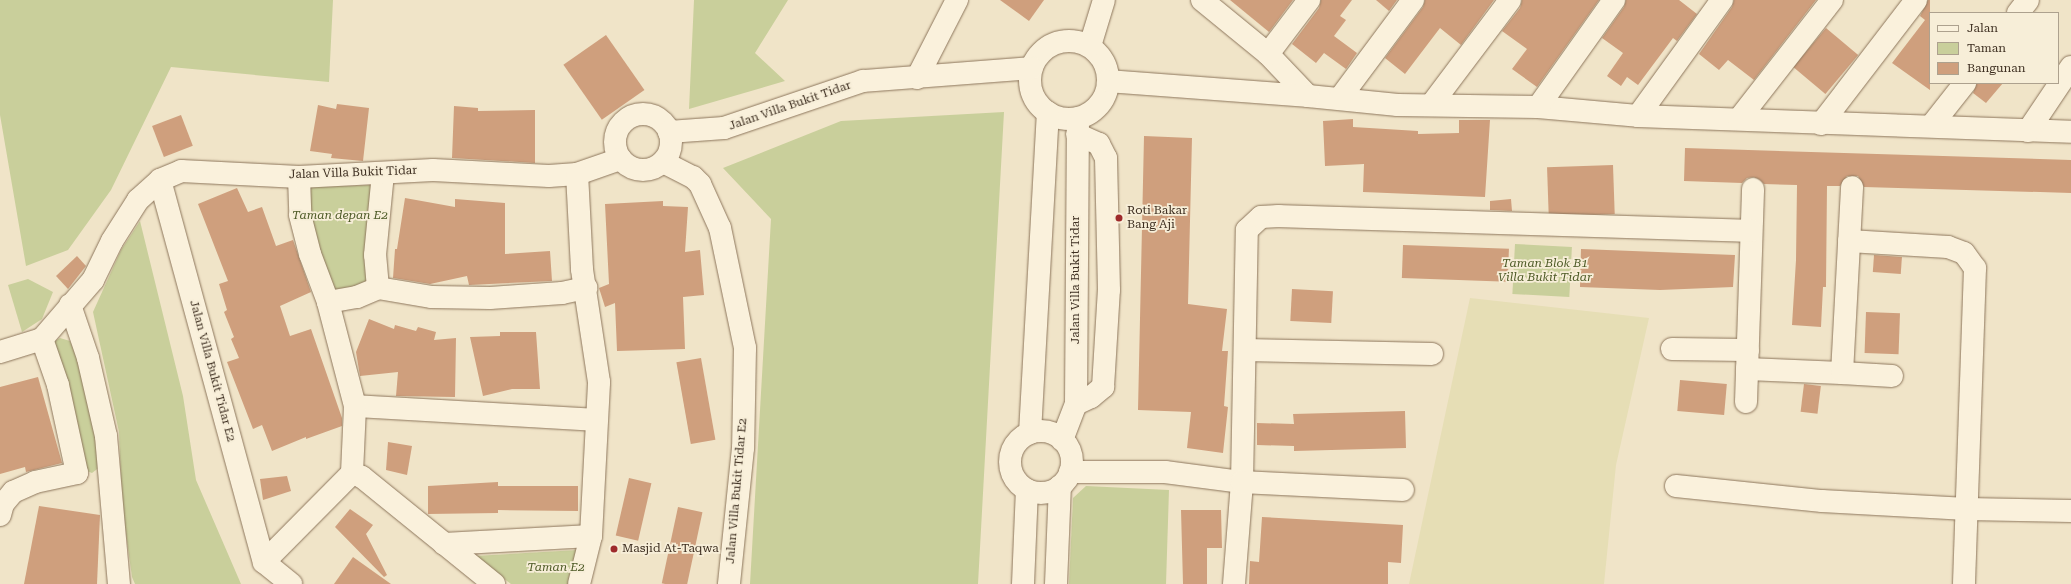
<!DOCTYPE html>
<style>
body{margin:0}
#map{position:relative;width:2071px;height:584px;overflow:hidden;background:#f0e4c8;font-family:"Roboto Serif",serif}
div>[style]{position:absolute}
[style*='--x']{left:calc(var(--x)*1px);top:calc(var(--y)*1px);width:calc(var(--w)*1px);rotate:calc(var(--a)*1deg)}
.farmland>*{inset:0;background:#e6deb5}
.green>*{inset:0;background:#c9cf9b;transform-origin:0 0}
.building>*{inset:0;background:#cf9f7d;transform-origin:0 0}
.roads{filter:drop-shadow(0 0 1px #8d765c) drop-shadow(0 0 1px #8d765c)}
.minor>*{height:22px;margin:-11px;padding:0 11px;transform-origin:11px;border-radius:11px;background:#faf1dc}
.minor>.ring{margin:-11px;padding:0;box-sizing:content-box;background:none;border:22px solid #faf1dc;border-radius:50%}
.dots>*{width:11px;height:11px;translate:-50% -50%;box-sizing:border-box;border:2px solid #f7eed8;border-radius:50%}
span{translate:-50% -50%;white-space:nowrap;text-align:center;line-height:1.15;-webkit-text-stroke:3.5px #f7eed8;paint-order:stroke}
.street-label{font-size:12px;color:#3d2e20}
.poi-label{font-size:12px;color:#3d2e20}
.left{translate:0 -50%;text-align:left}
.park-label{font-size:12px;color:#4d5a26;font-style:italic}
.legend{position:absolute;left:1929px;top:12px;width:130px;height:72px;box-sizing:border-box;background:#f7eed8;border:1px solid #ada18e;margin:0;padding:5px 7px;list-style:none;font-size:12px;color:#3d2e20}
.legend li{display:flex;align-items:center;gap:8px;height:20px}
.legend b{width:20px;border:1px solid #ada18e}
</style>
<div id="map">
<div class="farmland">
<i style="clip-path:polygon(1470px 298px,1649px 318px,1616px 465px,1604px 584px,1409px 584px)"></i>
</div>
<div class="green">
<i style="clip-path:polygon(0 0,333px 0,329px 82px,171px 67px,111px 190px,68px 250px,26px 266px,0 115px)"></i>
<i style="clip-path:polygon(694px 0,788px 0,755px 53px,785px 81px,689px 109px)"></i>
<i style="clip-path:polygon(1004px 112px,978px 584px,750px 584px,771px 219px,723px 168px,841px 121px)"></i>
<i style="clip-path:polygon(371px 185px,367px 283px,333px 291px,319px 254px,310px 217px,309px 187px)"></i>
<i style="clip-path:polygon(140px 221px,183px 396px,196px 480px,241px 584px,135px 584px,132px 577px,122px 506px,119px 432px,93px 312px,121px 250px)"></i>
<i style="left:1515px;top:244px;width:57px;height:50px;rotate:3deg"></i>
<i style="clip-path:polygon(28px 279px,53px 292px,42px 319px,22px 332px,8px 285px)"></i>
<i style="clip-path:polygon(60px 338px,70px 341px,79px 361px,101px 466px,92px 473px,82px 469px,53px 342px)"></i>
<i style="clip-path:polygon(1086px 486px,1169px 490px,1166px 584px,1069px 584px,1073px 498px)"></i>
<i style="clip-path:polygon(578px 550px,569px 584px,511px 584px,474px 556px)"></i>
</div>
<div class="building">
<i style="clip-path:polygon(1000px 0,1044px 0,1029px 21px)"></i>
<i style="clip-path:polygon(1230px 0,1293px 0,1269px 32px)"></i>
<i style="clip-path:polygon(1321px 0,1352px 0,1340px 16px,1346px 20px,1334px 36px,1357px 53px,1346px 69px,1324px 53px,1316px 63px,1292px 44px,1319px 8px)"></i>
<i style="clip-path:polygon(1376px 0,1397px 0,1389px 11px)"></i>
<i style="clip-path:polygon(1425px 0,1494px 0,1461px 45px,1440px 28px,1405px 74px,1385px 58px,1423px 7px)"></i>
<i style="clip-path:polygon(1522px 0,1599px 0,1537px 87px,1512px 69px,1527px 49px,1502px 31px,1520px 8px)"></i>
<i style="clip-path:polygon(1626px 0,1679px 0,1697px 14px,1677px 41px,1673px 38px,1638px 85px,1627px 77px,1621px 86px,1607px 76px,1623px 53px,1602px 38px,1624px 7px)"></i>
<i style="clip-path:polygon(1734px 0,1816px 0,1754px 80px,1728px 60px,1719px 70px,1699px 54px,1732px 7px)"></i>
<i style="clip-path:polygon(1928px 0,1930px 0,1930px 90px,1892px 63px,1925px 20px,1920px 16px)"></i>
<i style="left:1826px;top:28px;width:42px;height:51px;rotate:40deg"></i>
<i style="left:606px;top:35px;width:67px;height:52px;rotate:55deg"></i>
<i style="clip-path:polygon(1977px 83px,2003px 83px,1986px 103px,1973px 93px)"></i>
<i style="clip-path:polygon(337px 104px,369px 108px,363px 161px,331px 158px,332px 154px,310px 151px,318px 105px,336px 109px)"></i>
<i style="clip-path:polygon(454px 106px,478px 108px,478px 111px,535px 110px,535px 163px,452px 158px)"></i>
<i style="left:181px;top:115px;width:33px;height:31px;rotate:69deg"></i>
<i style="clip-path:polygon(1353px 119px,1353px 127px,1418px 131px,1418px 134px,1459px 133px,1459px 120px,1490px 120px,1485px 197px,1363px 192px,1364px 164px,1325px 166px,1323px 121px)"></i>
<i style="clip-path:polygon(1144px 136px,1192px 138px,1188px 304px,1227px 309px,1222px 351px,1228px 351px,1224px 406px,1228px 407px,1223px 453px,1187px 448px,1191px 412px,1138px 410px)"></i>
<i style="clip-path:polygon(1685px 148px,2071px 160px,2071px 193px,1864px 187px,1858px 176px,1847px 176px,1840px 186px,1827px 186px,1826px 287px,1823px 287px,1821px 327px,1792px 325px,1796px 260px,1797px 185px,1764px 184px,1754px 177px,1747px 178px,1742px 183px,1684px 181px)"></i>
<i style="left:1613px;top:165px;width:49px;height:66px;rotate:88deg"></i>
<i style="clip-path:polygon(237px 188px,248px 212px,262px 207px,276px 246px,293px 240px,311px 292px,280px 306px,290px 336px,311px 329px,342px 418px,342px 426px,306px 439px,306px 437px,272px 451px,262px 425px,253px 429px,227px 362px,239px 358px,231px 339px,234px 337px,224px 312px,227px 310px,219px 284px,228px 281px,198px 204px)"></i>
<i style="clip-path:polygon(405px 198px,455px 207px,455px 199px,505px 203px,505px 254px,550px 251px,552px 281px,469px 285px,467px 276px,430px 284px,393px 278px,395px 249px,397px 249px)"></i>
<i style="clip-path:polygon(1511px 199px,1512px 211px,1490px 210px,1490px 201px)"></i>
<i style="clip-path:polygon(663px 201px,663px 206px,688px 207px,685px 252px,700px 250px,704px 295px,683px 297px,685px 349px,617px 351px,615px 303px,605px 307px,599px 288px,609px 284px,605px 204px)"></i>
<i style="left:1403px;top:245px;width:106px;height:33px;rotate:2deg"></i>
<i style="clip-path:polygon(1581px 249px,1735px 255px,1733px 287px,1660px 290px,1580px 287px)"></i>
<i style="left:1874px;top:255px;width:28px;height:17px;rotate:4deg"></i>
<i style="clip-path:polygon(77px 256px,86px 266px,68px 289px,56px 276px)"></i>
<i style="left:1292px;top:289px;width:41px;height:32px;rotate:3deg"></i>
<i style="left:1866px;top:312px;width:34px;height:41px;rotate:2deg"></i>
<i style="clip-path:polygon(369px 319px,394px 329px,395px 325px,416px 331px,418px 327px,436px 332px,434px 340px,456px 338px,455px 397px,396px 396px,398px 372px,360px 376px,356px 352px)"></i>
<i style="clip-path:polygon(500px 332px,536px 332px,540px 389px,512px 389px,483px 396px,470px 337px,500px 336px)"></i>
<i style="left:701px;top:358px;width:83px;height:25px;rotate:80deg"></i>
<i style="clip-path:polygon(38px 377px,62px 463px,26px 472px,25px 467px,0 474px,0 387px)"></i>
<i style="left:1680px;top:380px;width:47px;height:31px;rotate:5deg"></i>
<i style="left:1804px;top:384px;width:17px;height:28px;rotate:7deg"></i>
<i style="clip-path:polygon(1405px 411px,1406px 448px,1294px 451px,1294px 446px,1257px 445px,1257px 423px,1294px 424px,1293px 414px)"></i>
<i style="clip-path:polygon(388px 442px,412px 446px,407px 475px,386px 470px)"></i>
<i style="clip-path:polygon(287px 476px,291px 491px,263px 500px,260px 479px)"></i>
<i style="left:629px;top:478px;width:23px;height:59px;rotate:13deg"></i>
<i style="clip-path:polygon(498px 482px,498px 486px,578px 486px,578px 511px,498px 510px,498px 513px,428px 514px,428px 486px)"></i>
<i style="clip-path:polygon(39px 506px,100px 515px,97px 584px,24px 584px)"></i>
<i style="left:678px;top:507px;width:25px;height:78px;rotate:12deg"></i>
<i style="clip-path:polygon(350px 509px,373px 525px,366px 534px,387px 575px,384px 577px,335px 527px)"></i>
<i style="clip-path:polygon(1181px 510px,1221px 510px,1222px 548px,1207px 548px,1207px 584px,1183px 584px)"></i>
<i style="clip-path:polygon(1262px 517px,1403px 525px,1401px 563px,1388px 562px,1388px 584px,1249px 584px,1250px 561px,1259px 562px)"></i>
<i style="clip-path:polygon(353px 557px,391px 584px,334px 584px)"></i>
</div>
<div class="roads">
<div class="minor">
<i style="--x:1202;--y:0;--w:85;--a:39.3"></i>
<i style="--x:1268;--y:54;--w:58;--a:46.4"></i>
<i style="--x:1308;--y:96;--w:90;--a:5.7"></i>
<i style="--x:1398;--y:105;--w:140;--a:0.8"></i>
<i style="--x:1538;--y:107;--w:100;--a:5.1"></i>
<i style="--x:1638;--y:116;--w:433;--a:2.1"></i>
<i style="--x:2018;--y:13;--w:16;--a:-52"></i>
<i class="ring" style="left:1030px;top:41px;width:56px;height:56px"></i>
<i style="--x:1090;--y:46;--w:48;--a:-73.1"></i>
<i style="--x:1268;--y:54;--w:68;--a:-52.8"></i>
<i style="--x:917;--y:78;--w:88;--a:-62.9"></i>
<i style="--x:1108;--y:81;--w:201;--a:4.3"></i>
<i style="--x:1340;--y:98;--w:122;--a:-53.3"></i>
<i style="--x:1431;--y:105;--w:131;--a:-53"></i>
<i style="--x:1538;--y:107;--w:131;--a:-54.6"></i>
<i class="ring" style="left:615px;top:114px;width:34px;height:34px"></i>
<i style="--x:1638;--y:116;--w:143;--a:-54.1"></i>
<i style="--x:1739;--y:119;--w:151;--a:-52"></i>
<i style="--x:1821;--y:124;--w:156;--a:-52.5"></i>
<i style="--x:1931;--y:126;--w:55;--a:-51.7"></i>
<i style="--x:2028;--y:131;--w:77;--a:-56.1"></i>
<i style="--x:669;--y:132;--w:55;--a:-4.2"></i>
<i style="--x:724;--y:128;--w:147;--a:-18.7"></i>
<i style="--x:863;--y:81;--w:169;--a:-4.4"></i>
<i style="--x:663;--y:162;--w:34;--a:27"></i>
<i style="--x:693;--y:177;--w:10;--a:45"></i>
<i style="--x:700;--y:184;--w:48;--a:65.6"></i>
<i style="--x:720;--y:228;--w:123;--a:78.2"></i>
<i style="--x:745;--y:348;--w:100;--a:91.1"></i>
<i style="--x:743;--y:448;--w:137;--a:95.9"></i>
<i style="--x:299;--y:177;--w:38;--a:88"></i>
<i style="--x:300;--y:215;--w:40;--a:75.6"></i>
<i style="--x:310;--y:254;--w:51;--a:69.4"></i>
<i style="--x:328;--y:302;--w:29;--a:-10"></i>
<i style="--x:357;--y:297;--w:23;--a:-23"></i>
<i style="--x:378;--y:288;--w:55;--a:9.5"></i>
<i style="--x:432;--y:297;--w:58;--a:1"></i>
<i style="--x:490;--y:298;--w:72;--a:-4"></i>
<i style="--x:562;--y:293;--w:25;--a:-12"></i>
<i style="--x:160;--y:180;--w:396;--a:74.8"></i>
<i style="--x:264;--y:562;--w:35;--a:39"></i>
<i style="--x:1849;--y:241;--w:99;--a:3.5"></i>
<i style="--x:1948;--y:247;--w:17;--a:21"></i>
<i style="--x:1964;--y:253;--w:19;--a:54"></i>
<i style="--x:1975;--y:268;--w:316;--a:92"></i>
<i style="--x:378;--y:288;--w:33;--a:-95"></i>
<i style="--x:375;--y:255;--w:81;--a:-84.4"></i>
<i style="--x:70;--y:305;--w:56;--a:71.2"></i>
<i style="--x:88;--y:358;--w:80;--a:77"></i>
<i style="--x:106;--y:436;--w:149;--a:85"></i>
<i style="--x:1672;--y:349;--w:76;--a:0.8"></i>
<i style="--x:1245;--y:350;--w:187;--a:1.2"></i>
<i style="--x:0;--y:352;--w:44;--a:-17.2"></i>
<i style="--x:42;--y:339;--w:78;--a:-49.2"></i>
<i style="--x:93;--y:280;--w:43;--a:-64"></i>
<i style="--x:112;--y:241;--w:49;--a:-57.6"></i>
<i style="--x:138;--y:200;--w:30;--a:-42"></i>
<i style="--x:160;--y:180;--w:23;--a:-23"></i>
<i style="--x:181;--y:171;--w:118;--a:2.9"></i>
<i style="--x:299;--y:177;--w:134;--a:-3"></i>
<i style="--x:433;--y:170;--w:116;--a:3"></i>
<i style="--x:549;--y:176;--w:28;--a:-4"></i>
<i style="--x:577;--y:174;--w:46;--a:-19.2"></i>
<i style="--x:1747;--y:369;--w:95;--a:2.4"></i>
<i style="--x:1842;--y:373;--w:186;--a:-86.9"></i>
<i style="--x:1842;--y:373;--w:50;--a:3.4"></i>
<i style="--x:1746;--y:402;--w:213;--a:-88.1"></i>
<i style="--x:1076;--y:404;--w:17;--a:-25"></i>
<i style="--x:1091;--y:397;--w:16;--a:-40"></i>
<i style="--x:1103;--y:387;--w:97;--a:-86.5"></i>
<i style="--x:1109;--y:290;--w:132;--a:-91.3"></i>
<i style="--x:1106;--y:158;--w:16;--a:-117"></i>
<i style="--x:1099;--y:144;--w:24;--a:-156"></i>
<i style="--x:355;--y:406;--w:241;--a:3.3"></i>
<i class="ring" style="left:1010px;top:431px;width:40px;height:40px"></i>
<i style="--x:1030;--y:433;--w:321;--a:-86.8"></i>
<i style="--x:1062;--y:440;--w:39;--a:-69"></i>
<i style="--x:1076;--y:404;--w:286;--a:-89.6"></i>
<i style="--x:1070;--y:472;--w:95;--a:0"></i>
<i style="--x:1165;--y:472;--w:78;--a:7.4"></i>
<i style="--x:1242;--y:482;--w:252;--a:-88.9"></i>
<i style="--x:1247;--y:230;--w:19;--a:-43"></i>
<i style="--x:1261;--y:217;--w:18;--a:-3"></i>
<i style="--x:1279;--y:216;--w:472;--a:1.8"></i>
<i style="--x:352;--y:473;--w:11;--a:22"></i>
<i style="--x:362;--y:477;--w:170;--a:39"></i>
<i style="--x:1676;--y:486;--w:147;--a:5.9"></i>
<i style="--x:1822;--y:501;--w:145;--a:3.2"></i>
<i style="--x:1967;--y:509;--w:104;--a:1.1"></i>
<i style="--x:0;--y:515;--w:11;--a:-75"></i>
<i style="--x:3;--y:504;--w:16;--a:-50"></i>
<i style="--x:13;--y:492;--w:24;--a:-24"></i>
<i style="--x:35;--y:482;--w:43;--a:-12.1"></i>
<i style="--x:77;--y:473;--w:90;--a:-102.2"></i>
<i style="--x:58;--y:385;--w:49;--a:-109.2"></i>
<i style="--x:444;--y:544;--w:147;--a:-3.1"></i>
<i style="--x:591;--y:536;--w:154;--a:-87"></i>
<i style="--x:599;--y:382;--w:114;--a:-98.6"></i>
<i style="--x:582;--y:269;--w:95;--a:-93"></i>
<i style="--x:264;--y:562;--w:125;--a:-45.3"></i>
<i style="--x:352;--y:473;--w:67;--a:-87.4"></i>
<i style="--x:355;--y:406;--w:107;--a:-104.6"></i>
<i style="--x:579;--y:584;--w:49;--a:-76"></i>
<i style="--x:1023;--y:584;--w:94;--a:-87.6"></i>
<i style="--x:1056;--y:584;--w:98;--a:-87.7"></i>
<i style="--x:1234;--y:584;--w:102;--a:-85.5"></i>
<i style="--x:1242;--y:482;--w:161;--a:2.8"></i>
</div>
</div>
<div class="dots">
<i style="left:1119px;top:218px;background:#9e2a2b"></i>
<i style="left:614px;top:549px;background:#9e2a2b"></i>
</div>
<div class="street-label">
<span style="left:790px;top:106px;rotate:-19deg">Jalan Villa Bukit Tidar</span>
<span style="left:353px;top:173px;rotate:-2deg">Jalan Villa Bukit Tidar</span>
<span style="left:1076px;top:280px;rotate:-90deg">Jalan Villa Bukit Tidar</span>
<span style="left:212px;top:371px;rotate:75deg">Jalan Villa Bukit Tidar E2</span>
<span style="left:737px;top:491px;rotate:-85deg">Jalan Villa Bukit Tidar E2</span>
</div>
<div class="poi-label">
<span class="left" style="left:1127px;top:218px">Roti Bakar<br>Bang Aji</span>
<span class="left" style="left:622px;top:549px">Masjid At-Taqwa</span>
</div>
<div class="park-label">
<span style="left:340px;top:216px">Taman depan E2</span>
<span style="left:1545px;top:271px">Taman Blok B1<br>Villa Bukit Tidar</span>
<span style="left:556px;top:568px">Taman E2</span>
</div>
<ul class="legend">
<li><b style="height:5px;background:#faf1dc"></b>Jalan</li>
<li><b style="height:11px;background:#c9cf9b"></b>Taman</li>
<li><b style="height:11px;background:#cf9f7d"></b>Bangunan</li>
</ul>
</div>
